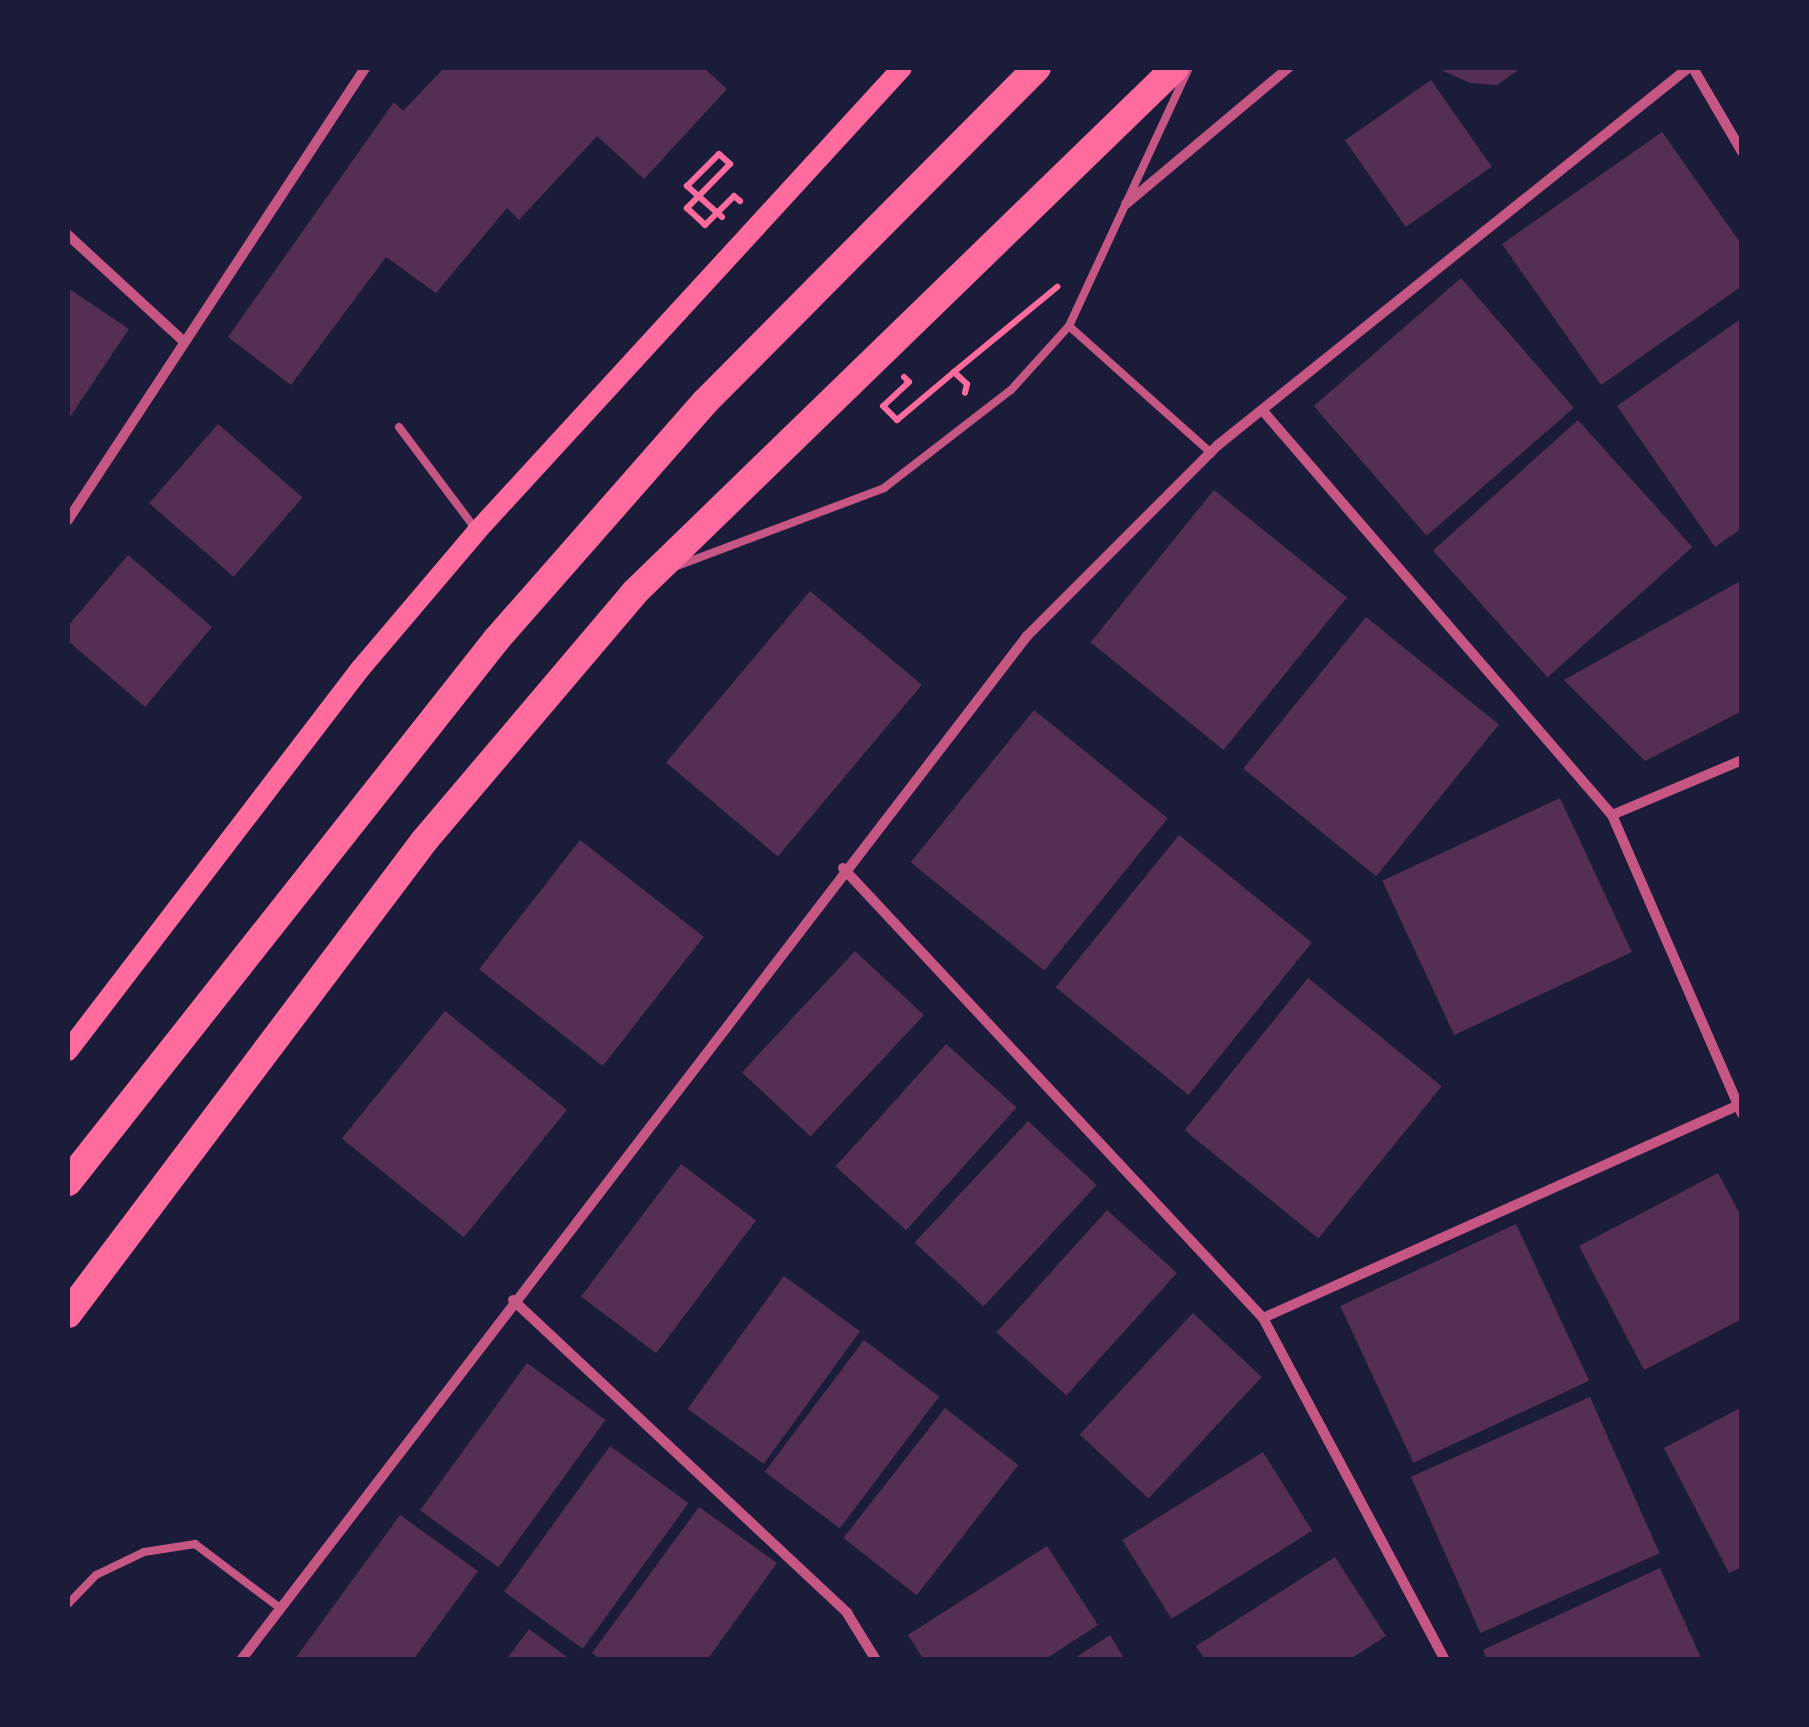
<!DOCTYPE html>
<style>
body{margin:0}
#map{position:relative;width:1809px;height:1727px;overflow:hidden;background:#1b1b3a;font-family:Signika,sans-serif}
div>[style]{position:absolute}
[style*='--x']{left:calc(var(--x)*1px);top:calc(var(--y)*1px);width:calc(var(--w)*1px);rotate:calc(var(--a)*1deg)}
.building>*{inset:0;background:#542f53;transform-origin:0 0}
.path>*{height:6px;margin:-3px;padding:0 3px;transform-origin:3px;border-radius:3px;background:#ff6b9d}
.service>*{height:8px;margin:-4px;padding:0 4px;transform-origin:4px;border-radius:4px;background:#c65784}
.minor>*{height:10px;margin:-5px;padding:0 5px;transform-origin:5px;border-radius:5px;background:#c65784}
.secondary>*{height:20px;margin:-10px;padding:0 10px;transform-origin:10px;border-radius:10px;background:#ff6b9d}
.trunk>*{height:28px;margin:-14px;padding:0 14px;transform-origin:14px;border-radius:14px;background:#ff6b9d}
span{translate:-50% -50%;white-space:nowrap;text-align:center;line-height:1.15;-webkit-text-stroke:8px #1b1b3a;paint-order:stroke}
.frame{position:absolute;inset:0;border:70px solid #1b1b3a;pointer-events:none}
</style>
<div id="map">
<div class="building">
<i style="clip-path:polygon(444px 68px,704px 68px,727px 89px,644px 179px,597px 136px,519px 220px,507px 208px,436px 293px,386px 257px,291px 385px,228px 337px,394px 102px,403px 111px)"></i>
<i style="clip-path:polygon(1437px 68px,1521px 68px,1497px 85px,1470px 83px)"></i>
<i style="left:1431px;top:80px;width:106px;height:105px;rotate:55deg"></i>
<i style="clip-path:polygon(1662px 132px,1742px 245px,1742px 286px,1601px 385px,1502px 244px)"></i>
<i style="left:1461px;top:278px;width:172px;height:195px;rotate:49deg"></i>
<i style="clip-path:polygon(68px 288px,129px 329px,70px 417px,68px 415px)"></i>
<i style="clip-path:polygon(1742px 318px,1742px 528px,1715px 547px,1617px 406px)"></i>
<i style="left:1578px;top:420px;width:171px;height:195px;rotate:48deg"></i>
<i style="left:218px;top:424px;width:112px;height:105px;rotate:41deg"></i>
<i style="left:1214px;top:490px;width:171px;height:196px;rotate:39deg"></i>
<i style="clip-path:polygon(128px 555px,212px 627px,145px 707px,68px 641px,68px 626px)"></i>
<i style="clip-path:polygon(1742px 580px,1742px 711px,1645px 761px,1564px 680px)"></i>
<i style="left:810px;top:591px;width:146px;height:224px;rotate:40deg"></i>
<i style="left:1366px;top:617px;width:171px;height:195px;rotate:39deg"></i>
<i style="left:1034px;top:710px;width:172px;height:196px;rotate:39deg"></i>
<i style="left:1560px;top:798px;width:170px;height:196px;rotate:65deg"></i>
<i style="left:1179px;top:835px;width:171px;height:196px;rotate:39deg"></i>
<i style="left:580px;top:840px;width:157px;height:164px;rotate:38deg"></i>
<i style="left:855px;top:951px;width:94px;height:166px;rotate:43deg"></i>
<i style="left:1308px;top:978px;width:172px;height:196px;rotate:39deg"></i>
<i style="left:445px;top:1011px;width:157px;height:164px;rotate:39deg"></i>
<i style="left:946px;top:1044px;width:95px;height:165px;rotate:42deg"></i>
<i style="left:1028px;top:1121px;width:94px;height:166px;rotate:43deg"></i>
<i style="left:681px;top:1164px;width:94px;height:166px;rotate:37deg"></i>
<i style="clip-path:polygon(1718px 1173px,1742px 1218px,1742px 1319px,1644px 1370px,1579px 1246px)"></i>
<i style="left:1107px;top:1210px;width:94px;height:165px;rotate:42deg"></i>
<i style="left:1516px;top:1224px;width:173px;height:194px;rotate:65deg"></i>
<i style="left:784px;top:1276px;width:94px;height:164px;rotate:36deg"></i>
<i style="left:1193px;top:1313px;width:94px;height:166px;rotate:43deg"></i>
<i style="left:864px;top:1340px;width:94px;height:165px;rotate:37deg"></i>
<i style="left:527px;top:1363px;width:97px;height:182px;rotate:36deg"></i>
<i style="left:1590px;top:1397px;width:171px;height:196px;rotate:66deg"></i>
<i style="clip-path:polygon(1742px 1407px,1742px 1567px,1729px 1573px,1664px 1448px)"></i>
<i style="left:945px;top:1408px;width:93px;height:165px;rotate:38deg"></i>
<i style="left:610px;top:1446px;width:97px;height:180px;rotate:36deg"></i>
<i style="left:1263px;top:1452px;width:93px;height:166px;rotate:58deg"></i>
<i style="clip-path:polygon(699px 1507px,777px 1563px,707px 1660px,601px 1660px,592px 1653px)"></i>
<i style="clip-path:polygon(400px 1515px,478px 1571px,413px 1660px,294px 1660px)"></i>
<i style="clip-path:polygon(1047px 1546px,1098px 1625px,1044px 1660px,924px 1660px,908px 1635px)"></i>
<i style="clip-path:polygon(1335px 1557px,1386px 1636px,1349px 1660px,1205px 1660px,1196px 1646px)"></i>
<i style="clip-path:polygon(1660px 1568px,1702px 1660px,1487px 1660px,1483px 1650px)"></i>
<i style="clip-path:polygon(529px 1629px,571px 1660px,506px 1660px)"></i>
<i style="clip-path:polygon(1110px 1635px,1125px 1660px,1072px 1660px)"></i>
</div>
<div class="path">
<i style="--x:722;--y:217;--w:47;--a:-138.5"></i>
<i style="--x:687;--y:186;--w:45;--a:-45"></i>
<i style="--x:719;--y:154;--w:15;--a:42"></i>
<i style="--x:730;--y:164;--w:62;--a:134.3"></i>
<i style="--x:687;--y:208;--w:25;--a:43"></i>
<i style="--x:705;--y:225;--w:41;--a:-45"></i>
<i style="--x:734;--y:196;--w:8;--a:40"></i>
<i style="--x:954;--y:372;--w:134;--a:-39.5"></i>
<i style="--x:904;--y:377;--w:7;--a:45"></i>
<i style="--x:909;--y:382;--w:35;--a:137"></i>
<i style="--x:883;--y:406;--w:20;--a:45"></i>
<i style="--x:897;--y:420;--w:75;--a:-40.1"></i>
<i style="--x:954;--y:372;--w:18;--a:43"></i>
<i style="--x:967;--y:384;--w:9;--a:103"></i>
</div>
<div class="service">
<i style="--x:1069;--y:326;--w:191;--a:41.8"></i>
<i style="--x:399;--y:427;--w:130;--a:53.1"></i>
<i style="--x:677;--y:566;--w:221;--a:-20.6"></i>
<i style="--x:884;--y:488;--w:160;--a:-37.7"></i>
<i style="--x:1011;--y:390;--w:86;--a:-47.8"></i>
<i style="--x:1069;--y:326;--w:285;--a:-65.1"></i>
<i style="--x:68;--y:1604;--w:40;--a:-46"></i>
<i style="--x:96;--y:1575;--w:53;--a:-25.6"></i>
<i style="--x:144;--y:1552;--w:52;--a:-8.9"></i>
<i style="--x:195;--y:1544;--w:106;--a:37"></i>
</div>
<div class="minor">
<i style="--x:1693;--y:68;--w:97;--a:59.7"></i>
<i style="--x:1126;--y:204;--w:212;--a:-40"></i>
<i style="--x:68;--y:235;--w:155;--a:42.6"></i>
<i style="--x:1263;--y:411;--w:534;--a:49.18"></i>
<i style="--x:1612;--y:815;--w:326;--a:66.5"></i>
<i style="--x:68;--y:520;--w:541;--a:-56.69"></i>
<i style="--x:1612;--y:815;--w:141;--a:-22.9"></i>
<i style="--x:843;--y:868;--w:616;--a:46.97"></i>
<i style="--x:1263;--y:1318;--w:387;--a:62"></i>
<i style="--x:513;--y:1300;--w:458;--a:43.1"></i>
<i style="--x:847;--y:1613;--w:55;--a:58.3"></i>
<i style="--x:1263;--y:1318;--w:524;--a:-24.12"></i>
<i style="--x:241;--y:1660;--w:1291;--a:-52.49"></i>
<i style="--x:1027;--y:636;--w:270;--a:-45"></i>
<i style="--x:1218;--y:445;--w:603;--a:-38.73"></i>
</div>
<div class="secondary">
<i style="--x:68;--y:1051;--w:482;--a:-52.6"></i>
<i style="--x:361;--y:668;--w:180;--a:-49.7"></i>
<i style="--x:477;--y:531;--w:628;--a:-47.45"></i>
</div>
<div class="trunk">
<i style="--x:68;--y:1182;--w:691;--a:-51.7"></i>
<i style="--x:496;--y:640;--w:317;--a:-48.7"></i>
<i style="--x:705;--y:402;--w:471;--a:-45.2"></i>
<i style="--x:68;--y:1314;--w:592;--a:-53.03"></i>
<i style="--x:424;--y:841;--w:326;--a:-49.7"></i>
<i style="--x:635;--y:592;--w:752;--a:-44.14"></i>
</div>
<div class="frame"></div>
</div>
